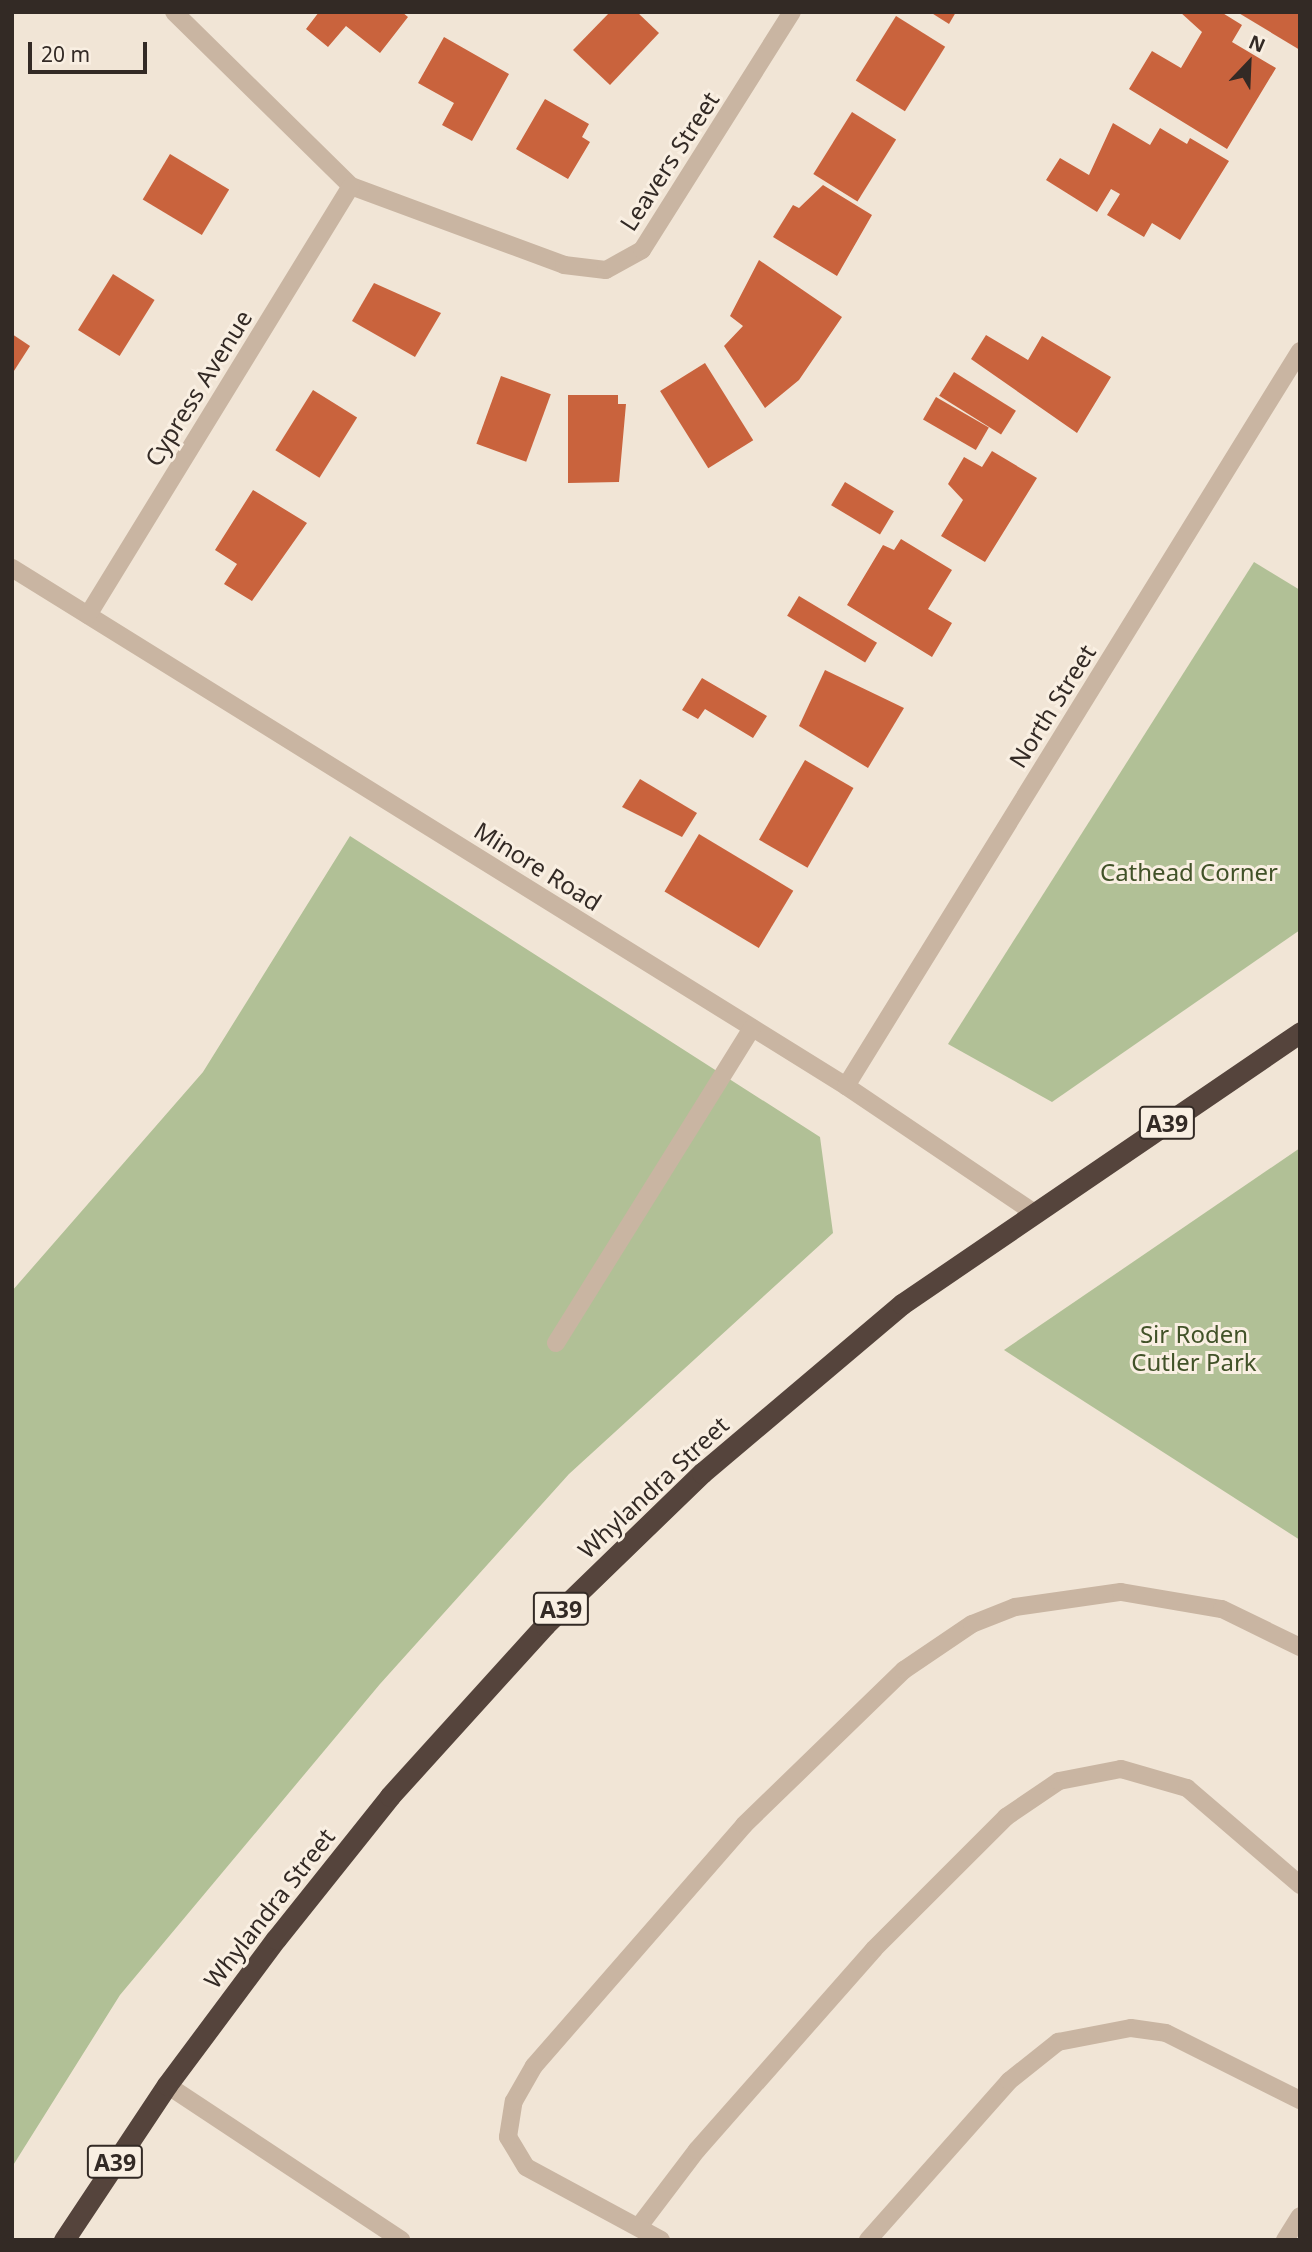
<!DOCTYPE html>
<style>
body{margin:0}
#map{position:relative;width:1312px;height:2252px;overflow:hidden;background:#f1e5d6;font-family:"Noto Sans",sans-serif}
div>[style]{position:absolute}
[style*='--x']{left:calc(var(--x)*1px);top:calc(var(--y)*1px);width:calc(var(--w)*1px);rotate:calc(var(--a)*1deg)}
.green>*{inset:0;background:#b1c096}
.building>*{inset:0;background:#c9633d;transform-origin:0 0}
.minor>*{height:18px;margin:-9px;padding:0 9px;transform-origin:9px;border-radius:9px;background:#c9b5a2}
.highway>*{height:21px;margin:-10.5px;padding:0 10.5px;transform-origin:10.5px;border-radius:10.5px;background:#55443c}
span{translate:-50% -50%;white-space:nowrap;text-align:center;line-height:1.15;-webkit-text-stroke:6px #f9efe2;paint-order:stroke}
.shield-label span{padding:2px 5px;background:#f9efe2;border:2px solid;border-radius:5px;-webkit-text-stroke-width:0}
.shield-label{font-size:23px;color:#332a25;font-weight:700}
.street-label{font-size:24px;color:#332a25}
.park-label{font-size:24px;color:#415228}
.frame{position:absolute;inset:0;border:14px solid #332a25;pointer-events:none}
.north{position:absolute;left:1214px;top:28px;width:70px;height:70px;-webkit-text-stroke:5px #f9efe2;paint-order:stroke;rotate:23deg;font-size:19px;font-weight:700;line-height:28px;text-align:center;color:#332a25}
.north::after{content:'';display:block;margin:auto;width:24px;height:32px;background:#332a25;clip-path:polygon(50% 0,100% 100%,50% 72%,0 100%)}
.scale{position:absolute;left:28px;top:42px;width:119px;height:32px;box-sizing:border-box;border:4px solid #332a25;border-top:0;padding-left:9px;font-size:21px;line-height:24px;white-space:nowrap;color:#332a25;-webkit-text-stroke:5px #f9efe2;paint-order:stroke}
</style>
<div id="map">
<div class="green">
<i style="clip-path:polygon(1254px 562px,1300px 590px,1300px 930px,1052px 1102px,948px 1044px)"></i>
<i style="clip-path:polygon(350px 836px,820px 1137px,833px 1233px,569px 1474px,380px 1684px,120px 1995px,12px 2167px,12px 1291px,203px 1072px)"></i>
<i style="clip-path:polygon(1300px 1148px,1300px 1540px,1004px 1350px)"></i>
</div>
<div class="building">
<i style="clip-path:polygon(319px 12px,402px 12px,408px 17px,380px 53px,346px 26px,328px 47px,306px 29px)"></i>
<i style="clip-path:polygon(610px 12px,637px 12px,659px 33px,610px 85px,573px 50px)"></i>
<i style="clip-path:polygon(930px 12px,956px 12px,949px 24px)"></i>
<i style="clip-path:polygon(1180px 12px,1221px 12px,1242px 25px,1232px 42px,1276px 68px,1227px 149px,1129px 89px,1152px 51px,1181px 68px,1202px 32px)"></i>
<i style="clip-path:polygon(1237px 12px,1300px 12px,1300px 50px)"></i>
<i style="left:896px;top:16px;width:58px;height:76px;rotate:32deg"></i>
<i style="clip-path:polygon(444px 37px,509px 74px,472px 141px,442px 125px,454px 103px,418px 83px)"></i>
<i style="clip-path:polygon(545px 99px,589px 124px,582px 137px,590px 142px,568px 179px,516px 149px)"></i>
<i style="left:852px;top:112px;width:52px;height:73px;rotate:32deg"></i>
<i style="clip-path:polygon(1113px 123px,1150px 145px,1160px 128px,1187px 144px,1190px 138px,1229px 161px,1180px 240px,1152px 223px,1144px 237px,1107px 215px,1120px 194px,1111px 189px,1097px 212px,1046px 180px,1060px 158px,1089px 175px)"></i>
<i style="left:170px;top:154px;width:69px;height:53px;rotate:31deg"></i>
<i style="clip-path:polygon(823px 185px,872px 215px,837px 276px,773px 237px,793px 205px,799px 208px)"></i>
<i style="clip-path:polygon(759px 260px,842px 317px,799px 380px,765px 408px,724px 346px,743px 326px,730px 316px)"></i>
<i style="left:113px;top:274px;width:49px;height:66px;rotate:32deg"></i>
<i style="clip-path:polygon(374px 283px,441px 313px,415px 357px,352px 321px)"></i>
<i style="clip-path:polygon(12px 334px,30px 346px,12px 374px)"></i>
<i style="clip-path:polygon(986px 335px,1028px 360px,1042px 336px,1111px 377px,1077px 433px,971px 359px)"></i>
<i style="left:705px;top:363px;width:91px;height:53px;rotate:58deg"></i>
<i style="left:954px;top:372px;width:73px;height:28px;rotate:32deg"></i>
<i style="left:501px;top:376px;width:53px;height:72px;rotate:20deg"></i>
<i style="left:313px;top:390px;width:52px;height:71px;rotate:32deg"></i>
<i style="clip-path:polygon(568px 395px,618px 395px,618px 404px,626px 404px,619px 482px,568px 483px)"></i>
<i style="left:936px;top:397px;width:61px;height:26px;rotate:30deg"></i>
<i style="clip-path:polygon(992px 451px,1037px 478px,985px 562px,941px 536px,963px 500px,948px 484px,964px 457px,982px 467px)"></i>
<i style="left:845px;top:482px;width:57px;height:27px;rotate:31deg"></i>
<i style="clip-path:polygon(253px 490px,307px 523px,252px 601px,224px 584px,237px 564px,215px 550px)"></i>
<i style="clip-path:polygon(901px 539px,952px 570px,928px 609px,952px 623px,932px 657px,847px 605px,883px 545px,894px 550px)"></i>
<i style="left:799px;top:596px;width:91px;height:23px;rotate:31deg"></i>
<i style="clip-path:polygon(825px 670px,904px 708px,868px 768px,799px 726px)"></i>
<i style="clip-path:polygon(702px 678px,767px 716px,753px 738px,705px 709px,698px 719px,682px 710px)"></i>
<i style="left:805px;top:760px;width:56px;height:92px;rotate:30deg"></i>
<i style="clip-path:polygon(640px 779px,697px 813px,682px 837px,622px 807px)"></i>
<i style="left:699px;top:834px;width:110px;height:67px;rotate:31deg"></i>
</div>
<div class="minor">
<i style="--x:174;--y:12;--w:248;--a:44.5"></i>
<i style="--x:351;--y:186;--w:227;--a:20.3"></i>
<i style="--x:564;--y:265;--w:42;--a:6.8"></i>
<i style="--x:606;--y:270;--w:41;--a:-29.1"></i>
<i style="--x:642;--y:250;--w:281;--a:-57.8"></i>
<i style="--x:12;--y:568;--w:982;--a:31.84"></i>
<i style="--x:846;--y:1086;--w:225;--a:34"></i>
<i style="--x:88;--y:615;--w:503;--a:-58.49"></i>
<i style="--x:846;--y:1086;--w:864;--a:-58.3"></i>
<i style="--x:556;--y:1343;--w:371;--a:-58.1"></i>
<i style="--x:167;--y:2085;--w:281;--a:33.5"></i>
<i style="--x:640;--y:2225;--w:94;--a:-52.8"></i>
<i style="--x:697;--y:2150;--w:268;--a:-48.6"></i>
<i style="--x:874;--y:1949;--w:187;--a:-45"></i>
<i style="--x:1006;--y:1817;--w:64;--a:-34.2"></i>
<i style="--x:1059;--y:1781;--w:63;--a:-11"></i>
<i style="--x:1121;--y:1769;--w:69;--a:16.1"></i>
<i style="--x:1187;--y:1788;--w:149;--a:40.6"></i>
<i style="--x:661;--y:2240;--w:153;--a:-151.6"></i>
<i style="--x:526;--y:2167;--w:35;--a:-121"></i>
<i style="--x:508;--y:2137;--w:36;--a:-81"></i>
<i style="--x:514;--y:2101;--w:40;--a:-60.3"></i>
<i style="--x:534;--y:2066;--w:320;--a:-48.9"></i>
<i style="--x:744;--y:1825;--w:223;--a:-44.1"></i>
<i style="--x:904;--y:1670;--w:82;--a:-34.1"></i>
<i style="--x:972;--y:1624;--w:46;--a:-21.6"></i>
<i style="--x:1015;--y:1607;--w:107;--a:-8.1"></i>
<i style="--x:1121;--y:1592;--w:102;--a:9.6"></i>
<i style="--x:1222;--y:1609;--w:87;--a:26"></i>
<i style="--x:868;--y:2240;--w:213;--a:-48.4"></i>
<i style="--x:1009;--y:2081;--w:63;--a:-38.5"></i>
<i style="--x:1058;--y:2042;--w:74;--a:-10.9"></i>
<i style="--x:1131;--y:2028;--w:35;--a:8"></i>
<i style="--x:1166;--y:2033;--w:150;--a:26.6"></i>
<i style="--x:1285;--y:2240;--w:28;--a:-58"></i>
</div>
<div class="highway">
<i style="--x:64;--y:2240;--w:186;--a:-56.4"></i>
<i style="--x:167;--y:2085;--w:182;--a:-53.3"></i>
<i style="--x:276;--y:1939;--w:183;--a:-51.4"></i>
<i style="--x:390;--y:1796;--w:231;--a:-47.8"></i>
<i style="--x:545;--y:1625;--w:219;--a:-44.1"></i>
<i style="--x:702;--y:1473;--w:262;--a:-40.2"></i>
<i style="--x:902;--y:1304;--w:482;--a:-34.3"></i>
</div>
<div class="shield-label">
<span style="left:1167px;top:1123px">A39</span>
<span style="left:561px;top:1609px">A39</span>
<span style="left:115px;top:2162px">A39</span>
</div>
<div class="street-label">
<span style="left:669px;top:161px;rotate:-57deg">Leavers Street</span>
<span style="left:198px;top:388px;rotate:-58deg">Cypress Avenue</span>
<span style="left:1052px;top:706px;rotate:-58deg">North Street</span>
<span style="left:538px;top:866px;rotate:32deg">Minore Road</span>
<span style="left:653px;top:1487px;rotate:-43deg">Whylandra Street</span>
<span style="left:269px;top:1908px;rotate:-52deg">Whylandra Street</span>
</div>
<div class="park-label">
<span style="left:1189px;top:872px">Cathead Corner</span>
<span style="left:1194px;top:1348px">Sir Roden<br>Cutler Park</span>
</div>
<div class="frame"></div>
<div class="north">N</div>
<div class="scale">20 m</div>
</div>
